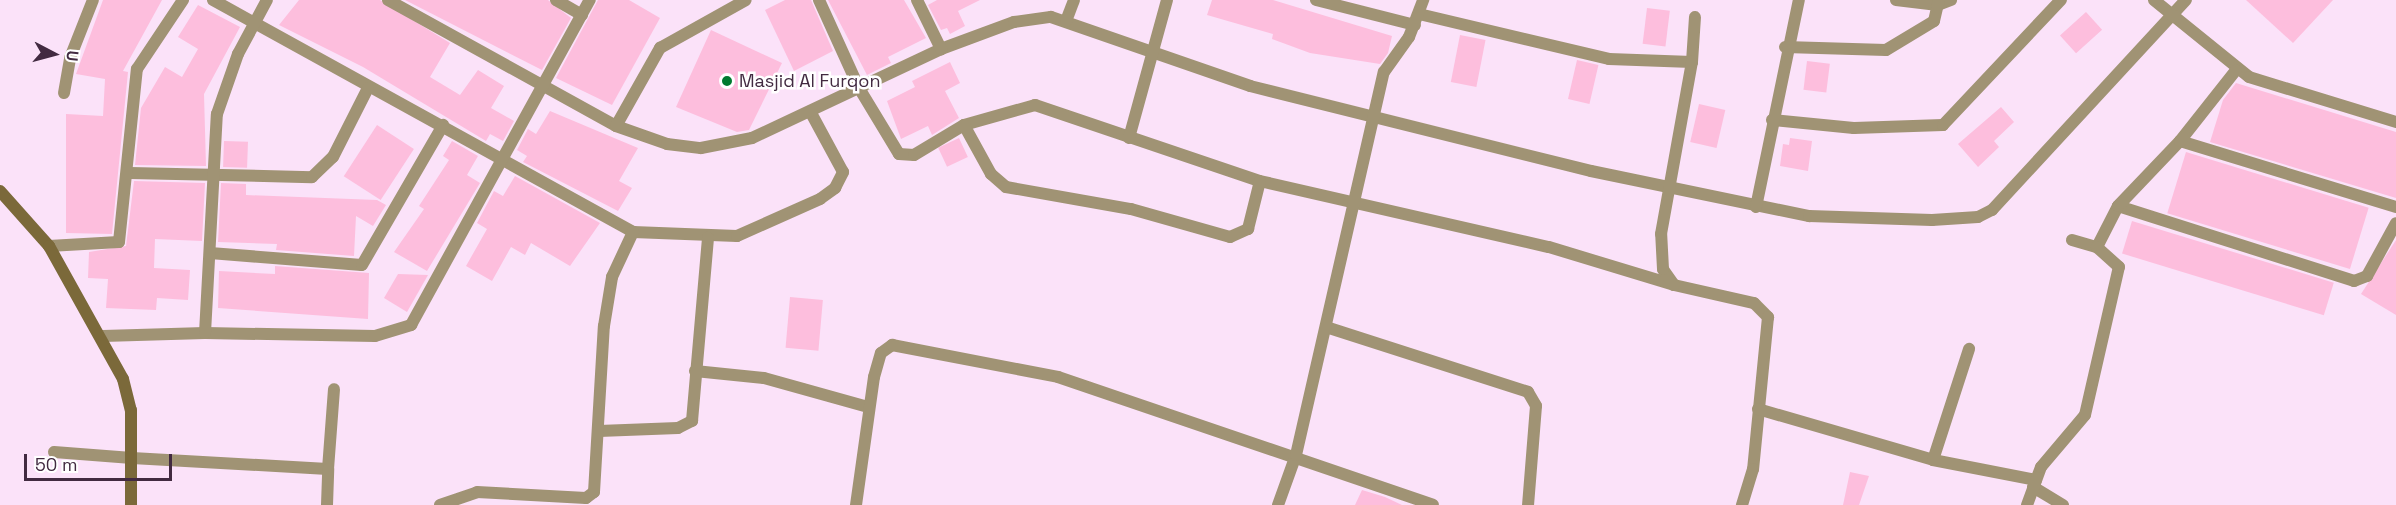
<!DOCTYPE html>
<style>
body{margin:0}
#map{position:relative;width:2396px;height:505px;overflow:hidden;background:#fbe2f9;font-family:"Space Grotesk",sans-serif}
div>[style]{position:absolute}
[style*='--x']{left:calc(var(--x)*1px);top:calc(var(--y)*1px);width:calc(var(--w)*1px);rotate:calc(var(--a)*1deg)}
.building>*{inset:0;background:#fdbedd;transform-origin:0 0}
.service>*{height:12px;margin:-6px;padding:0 6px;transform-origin:6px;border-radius:6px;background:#a09374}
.minor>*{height:12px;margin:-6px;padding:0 6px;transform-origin:6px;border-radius:6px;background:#a09374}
.secondary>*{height:12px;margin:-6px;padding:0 6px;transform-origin:6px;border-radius:6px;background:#7b693a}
.dots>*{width:16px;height:16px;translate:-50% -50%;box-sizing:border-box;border:3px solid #fff;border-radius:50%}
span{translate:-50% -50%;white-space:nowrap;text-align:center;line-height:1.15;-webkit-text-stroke:5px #fff;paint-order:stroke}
.poi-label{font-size:18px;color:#422a41}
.left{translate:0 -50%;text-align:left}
.north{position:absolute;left:24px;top:24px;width:60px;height:60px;-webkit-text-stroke:4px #fff;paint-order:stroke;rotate:96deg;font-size:16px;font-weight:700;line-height:24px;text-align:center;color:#422a41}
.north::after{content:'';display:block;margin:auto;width:21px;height:27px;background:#422a41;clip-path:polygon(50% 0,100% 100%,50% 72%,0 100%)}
.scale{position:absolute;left:24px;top:454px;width:148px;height:27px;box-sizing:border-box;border:3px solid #422a41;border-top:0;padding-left:8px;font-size:18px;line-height:21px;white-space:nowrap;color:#422a41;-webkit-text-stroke:4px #fff;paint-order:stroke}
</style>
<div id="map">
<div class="building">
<i style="clip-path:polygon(103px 0,162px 0,123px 71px,128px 72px,112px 234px,66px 233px,66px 114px,103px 116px,105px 79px,76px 74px)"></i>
<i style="clip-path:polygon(299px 0,380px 0,450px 43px,430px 77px,460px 95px,478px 70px,504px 86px,491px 108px,514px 121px,503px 141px,490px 134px,486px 141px,363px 67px,279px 25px)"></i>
<i style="clip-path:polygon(405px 0,548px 0,571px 18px,542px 70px)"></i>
<i style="clip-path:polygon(598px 0,629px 0,660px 18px,612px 105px,556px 78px)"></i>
<i style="clip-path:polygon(785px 0,811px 0,833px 51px,794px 71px,765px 10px)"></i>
<i style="clip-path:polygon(828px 0,904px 0,926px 38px,888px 57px,891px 63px,867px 75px)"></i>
<i style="clip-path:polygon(937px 0,980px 0,958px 11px,965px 26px,950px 34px,947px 28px,941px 30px,928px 5px)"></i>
<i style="clip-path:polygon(1212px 0,1273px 0,1392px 36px,1388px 53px,1380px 64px,1310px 53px,1272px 39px,1273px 34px,1207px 15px)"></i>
<i style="clip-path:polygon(2246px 0,2333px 0,2293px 43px)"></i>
<i style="clip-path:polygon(198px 5px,240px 27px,204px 94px,206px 166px,135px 165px,141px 108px,165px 67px,182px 77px,198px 49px,178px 37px)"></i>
<i style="left:1647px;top:8px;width:23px;height:36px;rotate:7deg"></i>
<i style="left:2086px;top:12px;width:24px;height:35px;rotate:48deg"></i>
<i style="clip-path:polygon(711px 30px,782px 63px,749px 130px,737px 132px,676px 107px)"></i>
<i style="left:1460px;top:35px;width:26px;height:48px;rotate:11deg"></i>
<i style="left:1577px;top:60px;width:22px;height:40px;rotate:13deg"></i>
<i style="left:1807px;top:61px;width:23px;height:29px;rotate:7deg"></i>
<i style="clip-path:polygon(950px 62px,960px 83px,945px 91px,959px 118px,932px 135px,928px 126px,901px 139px,887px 101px,915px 87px,912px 81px)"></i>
<i style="clip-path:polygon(2236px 83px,2396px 132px,2396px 198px,2210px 142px,2223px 100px)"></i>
<i style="left:1699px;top:104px;width:27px;height:39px;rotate:13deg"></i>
<i style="clip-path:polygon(2001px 107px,2014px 122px,1994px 141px,1999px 147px,1978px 167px,1958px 144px)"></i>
<i style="clip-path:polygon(550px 111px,638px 148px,619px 181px,632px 188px,618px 211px,523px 162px,527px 156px,517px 150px,528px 129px,536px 134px)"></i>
<i style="left:377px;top:125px;width:44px;height:61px;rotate:33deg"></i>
<i style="left:959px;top:138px;width:21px;height:23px;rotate:65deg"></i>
<i style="clip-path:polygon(1790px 138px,1812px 141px,1808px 171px,1780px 166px,1783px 144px,1789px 145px)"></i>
<i style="left:224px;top:141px;width:24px;height:26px;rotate:2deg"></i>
<i style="clip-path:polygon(452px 141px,478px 156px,467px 175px,480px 183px,427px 271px,394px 252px,424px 209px,419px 206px,449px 160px,443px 156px)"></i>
<i style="left:2186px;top:152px;width:191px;height:64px;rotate:17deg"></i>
<i style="clip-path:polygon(515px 176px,600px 223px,570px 266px,531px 243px,525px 255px,511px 247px,492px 281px,466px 266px,487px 229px,477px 223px,494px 191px,503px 196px)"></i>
<i style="clip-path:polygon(134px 181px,205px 183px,202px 241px,155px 239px,154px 268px,190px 270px,188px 300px,157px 298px,156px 310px,106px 308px,108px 279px,88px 278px,89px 252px,126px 246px)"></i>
<i style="clip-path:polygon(221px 183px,246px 184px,246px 195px,377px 200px,386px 205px,373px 226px,356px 216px,354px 256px,276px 250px,277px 244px,218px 242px)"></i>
<i style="left:2132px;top:221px;width:211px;height:34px;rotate:17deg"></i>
<i style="clip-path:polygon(2396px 240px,2396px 315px,2361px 294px)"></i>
<i style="clip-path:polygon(275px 266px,369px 273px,368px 319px,218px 308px,219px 271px,275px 274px)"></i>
<i style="clip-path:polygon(398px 274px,428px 275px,407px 312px,384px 298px)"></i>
<i style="left:790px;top:297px;width:33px;height:51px;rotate:5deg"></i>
<i style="clip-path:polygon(1850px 472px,1869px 476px,1859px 505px,1843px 505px)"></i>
<i style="clip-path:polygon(1362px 490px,1385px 497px,1402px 505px,1355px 505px)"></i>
</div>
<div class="service">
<i style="--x:54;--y:452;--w:78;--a:4.4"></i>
</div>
<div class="minor">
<i style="--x:213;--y:0;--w:480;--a:28.9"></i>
<i style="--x:633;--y:232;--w:104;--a:2.2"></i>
<i style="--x:737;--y:236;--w:91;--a:-24"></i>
<i style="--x:820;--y:199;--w:19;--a:-36"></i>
<i style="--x:835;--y:188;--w:18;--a:-63"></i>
<i style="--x:843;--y:172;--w:69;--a:-118.4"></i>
<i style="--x:388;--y:0;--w:260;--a:28.9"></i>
<i style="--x:616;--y:126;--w:54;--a:19.4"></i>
<i style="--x:667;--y:144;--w:34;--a:7"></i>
<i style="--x:701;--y:148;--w:52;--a:-11.1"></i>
<i style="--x:752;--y:138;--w:209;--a:-25.2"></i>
<i style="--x:941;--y:49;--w:78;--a:-20.3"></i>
<i style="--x:1014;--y:22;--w:37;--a:-8"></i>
<i style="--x:1051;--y:17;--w:211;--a:19.1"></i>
<i style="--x:1250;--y:86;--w:351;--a:14"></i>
<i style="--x:1591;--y:171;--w:223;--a:11.7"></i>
<i style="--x:1809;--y:216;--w:123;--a:1.9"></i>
<i style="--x:1932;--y:220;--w:46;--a:-3.7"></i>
<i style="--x:1978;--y:217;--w:16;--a:-27"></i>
<i style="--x:1992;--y:210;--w:286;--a:-47.3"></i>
<i style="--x:556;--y:0;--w:30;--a:30"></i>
<i style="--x:819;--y:0;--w:97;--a:65.6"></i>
<i style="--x:859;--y:88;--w:77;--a:58.8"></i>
<i style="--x:899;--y:154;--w:15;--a:4"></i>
<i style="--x:914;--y:155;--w:58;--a:-31"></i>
<i style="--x:964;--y:125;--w:74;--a:-15.7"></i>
<i style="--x:1035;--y:105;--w:237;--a:18.7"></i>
<i style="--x:1260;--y:181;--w:296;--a:12.9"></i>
<i style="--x:1549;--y:247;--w:131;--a:16.9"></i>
<i style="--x:1674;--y:285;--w:82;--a:12.7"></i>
<i style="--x:1754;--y:303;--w:20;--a:45"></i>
<i style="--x:1768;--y:317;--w:153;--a:95.6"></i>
<i style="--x:1753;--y:469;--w:38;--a:107"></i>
<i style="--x:917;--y:0;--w:55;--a:63.9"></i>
<i style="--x:1316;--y:0;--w:102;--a:14.2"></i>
<i style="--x:1896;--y:0;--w:42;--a:6.8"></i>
<i style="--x:1938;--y:5;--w:14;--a:-21"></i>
<i style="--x:2154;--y:0;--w:122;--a:39"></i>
<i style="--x:2249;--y:77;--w:154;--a:17"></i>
<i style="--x:1419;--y:14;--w:195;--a:13.3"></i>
<i style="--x:1609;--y:59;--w:83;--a:2.1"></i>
<i style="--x:1692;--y:62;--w:45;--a:-86.2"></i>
<i style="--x:1066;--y:21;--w:22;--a:-69"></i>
<i style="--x:1785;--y:47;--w:101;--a:1.7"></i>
<i style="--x:1886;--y:50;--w:56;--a:-31.1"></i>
<i style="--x:1934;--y:21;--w:22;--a:-77"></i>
<i style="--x:64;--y:93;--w:36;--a:-80"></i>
<i style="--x:70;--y:58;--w:62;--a:-68.4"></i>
<i style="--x:1772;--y:120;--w:82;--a:5.6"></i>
<i style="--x:1854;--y:128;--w:89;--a:-1.9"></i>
<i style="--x:1943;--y:125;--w:172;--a:-46.7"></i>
<i style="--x:964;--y:125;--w:56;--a:61.1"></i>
<i style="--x:991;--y:174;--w:20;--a:41"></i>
<i style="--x:1006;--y:187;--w:127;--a:10"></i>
<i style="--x:1131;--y:209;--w:103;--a:15.8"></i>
<i style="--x:1230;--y:237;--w:20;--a:-24"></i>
<i style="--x:1248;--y:229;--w:49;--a:-76"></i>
<i style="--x:616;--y:126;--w:90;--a:-60.6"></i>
<i style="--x:660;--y:48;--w:98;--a:-29.2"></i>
<i style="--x:1129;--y:138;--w:143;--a:-74.6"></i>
<i style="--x:2180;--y:141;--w:226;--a:17"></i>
<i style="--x:130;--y:173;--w:182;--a:1.3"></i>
<i style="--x:312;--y:177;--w:29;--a:-44"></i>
<i style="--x:333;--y:157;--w:77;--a:-63.1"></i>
<i style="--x:2118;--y:206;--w:248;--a:17.6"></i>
<i style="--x:2354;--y:281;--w:14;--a:-21"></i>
<i style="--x:2367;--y:276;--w:60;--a:-61.3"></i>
<i style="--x:1756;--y:207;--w:211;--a:-78.3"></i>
<i style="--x:2072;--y:240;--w:26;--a:16"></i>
<i style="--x:2097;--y:247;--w:46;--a:-62.9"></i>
<i style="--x:2118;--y:206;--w:90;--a:-46.4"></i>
<i style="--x:2180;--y:141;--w:90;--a:-51.7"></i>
<i style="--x:49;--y:246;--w:70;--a:-3.3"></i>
<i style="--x:119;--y:242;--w:174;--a:-84.1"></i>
<i style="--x:137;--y:69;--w:83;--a:-56.3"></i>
<i style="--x:210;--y:253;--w:152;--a:4.5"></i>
<i style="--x:362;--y:265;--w:162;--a:-59.9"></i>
<i style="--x:1674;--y:285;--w:19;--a:-125"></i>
<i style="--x:1663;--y:269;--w:35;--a:-93"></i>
<i style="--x:1661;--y:234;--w:175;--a:-79.8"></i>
<i style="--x:1326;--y:327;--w:212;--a:17.8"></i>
<i style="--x:1528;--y:392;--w:16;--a:60"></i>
<i style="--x:1536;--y:406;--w:99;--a:94.6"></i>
<i style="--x:205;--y:333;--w:170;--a:1"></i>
<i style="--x:375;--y:336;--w:38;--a:-17"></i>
<i style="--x:411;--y:325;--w:371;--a:-61.2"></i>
<i style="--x:103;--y:336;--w:102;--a:-1.7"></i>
<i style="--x:205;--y:333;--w:219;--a:-86.9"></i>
<i style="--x:217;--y:114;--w:64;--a:-70.7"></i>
<i style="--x:238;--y:54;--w:61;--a:-61.8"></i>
<i style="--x:695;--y:371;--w:69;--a:5.8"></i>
<i style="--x:764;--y:378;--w:108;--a:15.6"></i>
<i style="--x:1758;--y:409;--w:182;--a:16.2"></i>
<i style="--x:1933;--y:460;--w:105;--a:11"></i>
<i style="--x:599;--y:431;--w:79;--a:-2.2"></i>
<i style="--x:678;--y:428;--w:16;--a:-27"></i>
<i style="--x:692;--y:421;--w:184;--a:-85"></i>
<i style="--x:132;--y:458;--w:196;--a:3.2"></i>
<i style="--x:328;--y:469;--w:80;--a:-85.7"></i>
<i style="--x:1933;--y:460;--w:117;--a:-72"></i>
<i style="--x:2033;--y:487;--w:35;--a:31"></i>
<i style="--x:327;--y:505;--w:36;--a:-88"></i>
<i style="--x:440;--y:505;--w:39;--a:-19"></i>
<i style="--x:477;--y:492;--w:109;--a:3.2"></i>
<i style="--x:586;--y:498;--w:10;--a:-37"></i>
<i style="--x:594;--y:492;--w:166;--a:-86.6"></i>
<i style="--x:604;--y:326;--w:50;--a:-80.7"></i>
<i style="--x:612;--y:277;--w:50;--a:-65"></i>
<i style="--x:856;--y:505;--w:129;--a:-82"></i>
<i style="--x:874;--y:377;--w:25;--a:-74"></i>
<i style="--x:881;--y:353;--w:14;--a:-36"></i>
<i style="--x:892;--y:345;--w:169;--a:10.9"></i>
<i style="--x:1058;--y:377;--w:396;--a:18.8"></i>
<i style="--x:1278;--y:505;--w:53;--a:-70.2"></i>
<i style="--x:1296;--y:455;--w:393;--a:-77.1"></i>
<i style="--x:1384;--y:72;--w:43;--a:-54.5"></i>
<i style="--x:1409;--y:37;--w:40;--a:-69"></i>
<i style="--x:2027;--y:505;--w:40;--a:-69.8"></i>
<i style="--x:2041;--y:467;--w:68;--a:-49.8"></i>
<i style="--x:2085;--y:415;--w:152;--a:-77.1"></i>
<i style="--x:2119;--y:267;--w:30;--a:-138"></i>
</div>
<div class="secondary">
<i style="--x:0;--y:191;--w:74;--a:48.3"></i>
<i style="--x:49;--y:246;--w:152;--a:60.9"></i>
<i style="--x:123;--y:379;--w:32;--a:76"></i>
<i style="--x:131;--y:410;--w:95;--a:90"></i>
</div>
<div class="dots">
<i style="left:727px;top:81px;background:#017a30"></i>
</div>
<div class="poi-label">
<span class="left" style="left:739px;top:81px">Masjid Al Furqon</span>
</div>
<div class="north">U</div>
<div class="scale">50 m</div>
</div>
